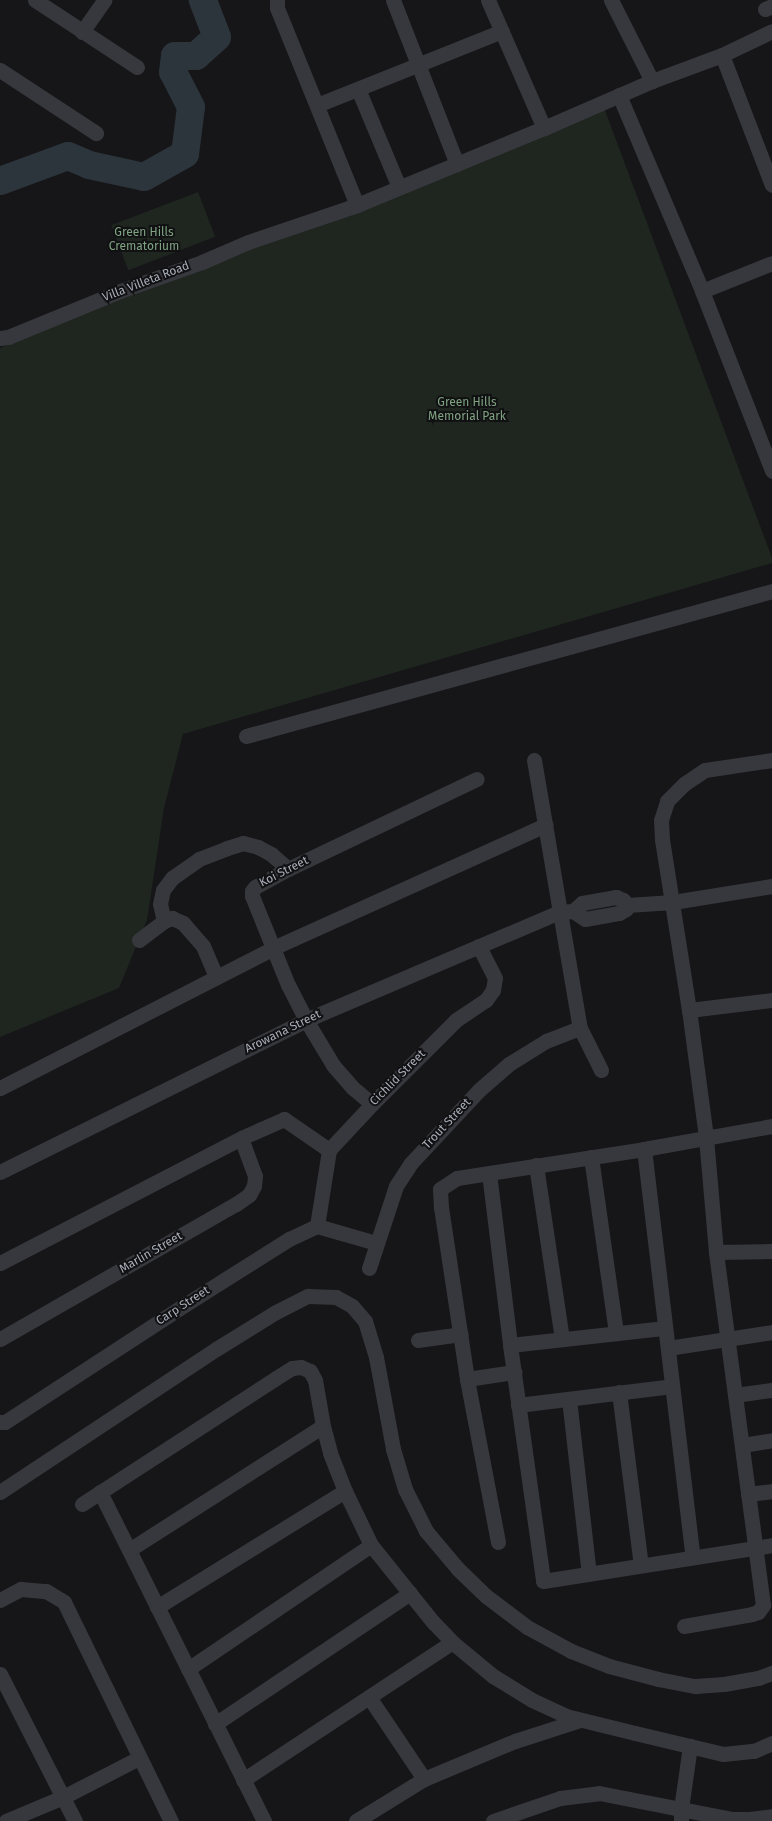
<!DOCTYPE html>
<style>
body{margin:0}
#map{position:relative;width:772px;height:1821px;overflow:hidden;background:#161618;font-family:"Fira Sans",sans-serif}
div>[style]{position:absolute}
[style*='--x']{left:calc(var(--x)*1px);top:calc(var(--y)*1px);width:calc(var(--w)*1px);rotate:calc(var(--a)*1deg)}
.green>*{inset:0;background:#1e261f;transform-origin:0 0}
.river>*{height:28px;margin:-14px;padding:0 14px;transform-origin:14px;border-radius:14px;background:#2c353c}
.minor>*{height:15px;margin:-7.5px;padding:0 7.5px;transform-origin:7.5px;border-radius:7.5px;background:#37383d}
span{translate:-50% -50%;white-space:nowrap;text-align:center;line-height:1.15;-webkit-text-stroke:4px #111113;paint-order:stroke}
.park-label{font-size:12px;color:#7fa381}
.street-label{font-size:12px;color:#a8adb8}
</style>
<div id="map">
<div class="green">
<i style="clip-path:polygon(603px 105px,772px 558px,772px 563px,183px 734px,164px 808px,147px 920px,119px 988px,0 1037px,0 348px)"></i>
<i style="left:198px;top:192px;width:48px;height:93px;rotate:69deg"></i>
</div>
<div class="river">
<i style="--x:0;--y:181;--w:72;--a:-20.2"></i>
<i style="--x:68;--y:156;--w:23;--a:23"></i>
<i style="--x:89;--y:165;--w:56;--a:12.3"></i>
<i style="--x:144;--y:177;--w:47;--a:-29.3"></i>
<i style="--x:185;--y:154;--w:47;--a:-82.7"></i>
<i style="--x:191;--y:107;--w:39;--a:-117"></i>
<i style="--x:173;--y:72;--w:16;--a:-83"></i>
<i style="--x:175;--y:56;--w:21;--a:0"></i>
<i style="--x:196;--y:56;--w:28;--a:-42"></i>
<i style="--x:217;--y:37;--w:40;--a:-111"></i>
</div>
<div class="minor">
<i style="--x:35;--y:0;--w:122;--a:33.3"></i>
<i style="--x:277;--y:0;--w:8;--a:90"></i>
<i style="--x:277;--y:8;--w:213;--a:67.9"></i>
<i style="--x:393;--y:0;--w:176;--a:68.7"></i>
<i style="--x:488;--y:0;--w:140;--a:66.4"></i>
<i style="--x:611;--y:0;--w:91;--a:63.2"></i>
<i style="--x:765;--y:9;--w:8;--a:-23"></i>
<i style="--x:82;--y:32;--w:39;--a:-55"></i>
<i style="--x:722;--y:55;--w:139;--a:69"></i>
<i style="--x:0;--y:70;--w:115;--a:33.3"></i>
<i style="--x:358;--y:89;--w:106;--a:67.3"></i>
<i style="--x:619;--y:95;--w:213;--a:67"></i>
<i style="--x:702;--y:291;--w:193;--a:68.7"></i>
<i style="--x:317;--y:105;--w:199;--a:-21.8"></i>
<i style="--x:702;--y:291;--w:75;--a:-21.8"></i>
<i style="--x:0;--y:338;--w:8;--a:-7"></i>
<i style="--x:8;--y:337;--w:121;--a:-22.3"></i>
<i style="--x:120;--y:291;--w:87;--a:-19.5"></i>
<i style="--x:202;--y:262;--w:50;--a:-23.5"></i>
<i style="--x:248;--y:242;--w:115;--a:-18.7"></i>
<i style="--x:357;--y:205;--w:202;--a:-22.4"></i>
<i style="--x:544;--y:128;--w:118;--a:-23.5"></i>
<i style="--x:652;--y:81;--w:75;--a:-20.4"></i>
<i style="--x:722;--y:55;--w:55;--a:-25.6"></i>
<i style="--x:246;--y:736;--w:546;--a:-15.41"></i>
<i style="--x:534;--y:760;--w:272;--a:80.3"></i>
<i style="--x:580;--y:1028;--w:47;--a:63.4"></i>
<i style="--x:627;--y:905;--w:46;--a:-3.7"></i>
<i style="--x:673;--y:902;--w:100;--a:-9.2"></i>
<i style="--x:573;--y:911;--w:14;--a:34"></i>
<i style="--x:585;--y:919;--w:35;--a:-10"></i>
<i style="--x:619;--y:913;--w:8;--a:-30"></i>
<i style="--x:626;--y:909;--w:4;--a:-76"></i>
<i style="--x:573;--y:911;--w:12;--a:-42"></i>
<i style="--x:582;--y:903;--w:35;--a:-10"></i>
<i style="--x:616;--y:897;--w:8;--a:23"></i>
<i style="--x:623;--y:900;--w:6;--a:51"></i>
<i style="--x:164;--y:921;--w:17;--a:-103"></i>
<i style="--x:160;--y:904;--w:14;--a:-78"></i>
<i style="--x:163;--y:890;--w:15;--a:-53"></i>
<i style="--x:172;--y:878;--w:33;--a:-35"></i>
<i style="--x:199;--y:859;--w:30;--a:-21"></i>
<i style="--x:227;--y:848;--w:17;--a:-17"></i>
<i style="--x:243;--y:843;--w:16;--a:15"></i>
<i style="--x:258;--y:847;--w:15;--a:28"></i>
<i style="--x:271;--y:854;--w:23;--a:41"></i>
<i style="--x:139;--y:940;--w:31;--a:-37"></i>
<i style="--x:164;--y:921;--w:9;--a:-21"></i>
<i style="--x:172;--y:918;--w:12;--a:24"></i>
<i style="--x:183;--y:923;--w:30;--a:49"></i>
<i style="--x:203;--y:946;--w:34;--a:67"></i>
<i style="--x:689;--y:1010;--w:84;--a:-6.9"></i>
<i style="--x:0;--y:1088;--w:307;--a:-27.1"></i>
<i style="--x:273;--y:948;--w:299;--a:-24.3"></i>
<i style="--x:372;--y:1104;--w:26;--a:-140"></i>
<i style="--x:352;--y:1087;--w:29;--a:-131"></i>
<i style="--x:333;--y:1065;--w:52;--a:-121"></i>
<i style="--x:306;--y:1020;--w:39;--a:-117"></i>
<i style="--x:288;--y:985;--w:96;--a:-112"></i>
<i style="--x:252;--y:896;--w:5;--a:-90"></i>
<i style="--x:252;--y:891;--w:5;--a:-53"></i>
<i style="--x:255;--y:887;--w:38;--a:-29"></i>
<i style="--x:288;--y:869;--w:209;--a:-25.5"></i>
<i style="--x:644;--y:1149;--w:411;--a:83.2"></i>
<i style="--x:591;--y:1157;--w:178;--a:81.9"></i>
<i style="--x:536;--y:1165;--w:176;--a:81.5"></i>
<i style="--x:0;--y:1172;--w:342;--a:-26.4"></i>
<i style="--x:306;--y:1020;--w:275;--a:-23.1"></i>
<i style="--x:559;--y:912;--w:14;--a:-4"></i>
<i style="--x:489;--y:1173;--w:173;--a:83"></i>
<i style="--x:510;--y:1345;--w:238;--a:82"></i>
<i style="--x:543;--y:1581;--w:232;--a:-8.9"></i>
<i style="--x:317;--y:1226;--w:77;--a:-81"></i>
<i style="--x:329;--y:1150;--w:63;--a:-46.9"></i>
<i style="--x:372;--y:1104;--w:119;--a:-45"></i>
<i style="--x:456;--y:1020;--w:36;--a:-34"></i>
<i style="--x:486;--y:1000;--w:12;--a:-55"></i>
<i style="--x:493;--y:990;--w:12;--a:-81"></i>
<i style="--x:495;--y:978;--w:36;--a:-117"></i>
<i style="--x:716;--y:1252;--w:56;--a:-1"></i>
<i style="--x:0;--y:1263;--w:271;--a:-27.4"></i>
<i style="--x:241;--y:1138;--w:47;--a:-23.8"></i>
<i style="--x:284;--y:1119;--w:55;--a:34.6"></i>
<i style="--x:369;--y:1268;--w:86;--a:-71.8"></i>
<i style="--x:396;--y:1186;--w:27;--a:-57"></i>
<i style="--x:411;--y:1163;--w:100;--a:-47"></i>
<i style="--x:479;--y:1090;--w:40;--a:-41"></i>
<i style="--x:509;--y:1064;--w:44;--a:-31.9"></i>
<i style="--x:546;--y:1041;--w:36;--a:-21"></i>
<i style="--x:0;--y:1339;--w:272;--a:-29.8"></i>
<i style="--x:236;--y:1204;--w:16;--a:-35"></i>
<i style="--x:249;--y:1195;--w:10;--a:-61"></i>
<i style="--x:254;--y:1186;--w:10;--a:-84"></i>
<i style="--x:255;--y:1176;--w:40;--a:-110.2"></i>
<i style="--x:418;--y:1340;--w:43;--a:-7.9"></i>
<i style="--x:510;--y:1345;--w:156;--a:-6.3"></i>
<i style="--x:668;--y:1348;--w:105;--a:-8.7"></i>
<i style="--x:467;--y:1379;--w:48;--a:-8.5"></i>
<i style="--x:619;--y:1392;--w:174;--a:82.8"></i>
<i style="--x:735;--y:1395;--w:37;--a:-8"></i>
<i style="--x:569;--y:1399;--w:176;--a:83.5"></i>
<i style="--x:518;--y:1405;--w:155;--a:-7"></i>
<i style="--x:0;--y:1422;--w:5;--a:0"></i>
<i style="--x:5;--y:1422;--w:216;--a:-33.1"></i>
<i style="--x:186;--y:1304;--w:122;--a:-32.3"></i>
<i style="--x:289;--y:1239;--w:31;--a:-25"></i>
<i style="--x:317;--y:1226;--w:61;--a:16.1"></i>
<i style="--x:742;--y:1445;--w:30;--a:-9"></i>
<i style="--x:0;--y:1492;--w:259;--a:-33.5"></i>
<i style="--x:216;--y:1349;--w:70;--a:-31.7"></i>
<i style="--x:276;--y:1312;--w:36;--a:-27"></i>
<i style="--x:308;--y:1296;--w:28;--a:2"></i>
<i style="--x:336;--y:1297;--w:18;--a:29"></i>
<i style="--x:352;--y:1306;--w:20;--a:49"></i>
<i style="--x:365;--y:1321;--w:38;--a:73"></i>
<i style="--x:376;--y:1357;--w:94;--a:79.5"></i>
<i style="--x:393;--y:1449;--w:42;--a:73.3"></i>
<i style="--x:405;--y:1489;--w:47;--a:63.4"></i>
<i style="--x:426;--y:1531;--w:50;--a:49.9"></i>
<i style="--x:458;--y:1569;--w:39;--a:44"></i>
<i style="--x:486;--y:1596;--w:51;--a:37.1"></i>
<i style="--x:527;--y:1627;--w:50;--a:28.6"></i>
<i style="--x:571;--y:1651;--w:41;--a:21.5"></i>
<i style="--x:609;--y:1666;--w:51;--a:14.9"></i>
<i style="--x:658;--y:1679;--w:38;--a:11"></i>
<i style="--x:695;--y:1686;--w:29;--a:-4"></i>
<i style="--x:724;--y:1684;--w:35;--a:-10"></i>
<i style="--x:758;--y:1678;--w:15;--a:-20"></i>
<i style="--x:100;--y:1492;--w:368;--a:63.5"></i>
<i style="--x:748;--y:1494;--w:24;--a:-7"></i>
<i style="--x:82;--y:1504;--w:231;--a:-33"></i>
<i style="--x:276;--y:1378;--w:19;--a:-32"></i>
<i style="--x:292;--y:1368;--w:9;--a:-6"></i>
<i style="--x:301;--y:1367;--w:10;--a:24"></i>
<i style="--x:310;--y:1371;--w:10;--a:61"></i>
<i style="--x:315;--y:1380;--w:47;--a:80.1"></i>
<i style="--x:323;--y:1426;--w:28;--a:75"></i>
<i style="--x:330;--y:1453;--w:41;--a:68.5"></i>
<i style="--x:345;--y:1491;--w:60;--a:64.3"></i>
<i style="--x:371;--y:1545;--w:99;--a:51.2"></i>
<i style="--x:433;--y:1622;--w:28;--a:46"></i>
<i style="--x:452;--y:1642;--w:53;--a:39.7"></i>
<i style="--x:493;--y:1676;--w:46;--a:31.6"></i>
<i style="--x:532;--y:1700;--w:38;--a:25"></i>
<i style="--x:566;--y:1716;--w:71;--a:13.8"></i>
<i style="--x:635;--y:1733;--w:90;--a:13.4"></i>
<i style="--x:723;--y:1754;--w:31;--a:-6"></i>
<i style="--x:754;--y:1751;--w:20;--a:-24"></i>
<i style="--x:498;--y:1542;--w:166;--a:-100.8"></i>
<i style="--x:467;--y:1379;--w:173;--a:-98.6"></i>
<i style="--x:441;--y:1208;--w:19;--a:-93"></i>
<i style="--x:440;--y:1189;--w:20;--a:-33"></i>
<i style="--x:457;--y:1178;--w:189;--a:-8.8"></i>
<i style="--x:644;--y:1149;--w:130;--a:-10.2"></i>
<i style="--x:129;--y:1550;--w:230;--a:-32.6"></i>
<i style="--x:0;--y:1600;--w:24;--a:-28"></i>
<i style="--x:21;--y:1589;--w:25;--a:5"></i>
<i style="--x:46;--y:1591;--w:21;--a:31"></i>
<i style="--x:64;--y:1602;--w:244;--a:64"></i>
<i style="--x:157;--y:1607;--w:221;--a:-31.7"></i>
<i style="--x:684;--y:1626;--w:69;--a:-10"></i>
<i style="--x:752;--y:1614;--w:6;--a:-18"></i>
<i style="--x:758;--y:1612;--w:9;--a:-54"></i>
<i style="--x:763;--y:1605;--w:356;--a:-97.6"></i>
<i style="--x:716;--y:1252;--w:115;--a:-95"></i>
<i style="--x:706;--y:1137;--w:128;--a:-97.6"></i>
<i style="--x:689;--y:1010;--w:173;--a:-99"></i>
<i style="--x:662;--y:839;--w:19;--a:-93"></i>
<i style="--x:661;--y:820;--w:20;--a:-72"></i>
<i style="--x:667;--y:801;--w:24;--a:-45"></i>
<i style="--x:684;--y:784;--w:25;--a:-34"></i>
<i style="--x:705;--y:770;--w:68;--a:-8.5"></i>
<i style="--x:188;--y:1669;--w:221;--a:-34.1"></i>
<i style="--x:0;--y:1674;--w:165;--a:63"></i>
<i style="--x:369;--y:1697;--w:99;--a:56.1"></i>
<i style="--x:215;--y:1724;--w:235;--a:-33.9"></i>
<i style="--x:243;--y:1780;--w:250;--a:-33.4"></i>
<i style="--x:6;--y:1821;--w:62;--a:-22.8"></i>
<i style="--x:63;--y:1797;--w:85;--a:-27.2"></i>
<i style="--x:356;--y:1821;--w:80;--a:-31.7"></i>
<i style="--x:424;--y:1779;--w:99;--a:-22.7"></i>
<i style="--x:515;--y:1741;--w:68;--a:-17.9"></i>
<i style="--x:493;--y:1821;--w:71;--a:-18.9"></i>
<i style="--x:560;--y:1798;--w:39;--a:-7"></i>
<i style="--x:599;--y:1793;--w:136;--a:11.1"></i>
<i style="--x:732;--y:1819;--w:17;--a:0"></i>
<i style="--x:749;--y:1819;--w:23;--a:-7"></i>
<i style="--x:681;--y:1821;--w:12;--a:-90"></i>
<i style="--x:681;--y:1809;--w:64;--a:-81.9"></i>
</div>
<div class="park-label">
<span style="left:144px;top:240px">Green Hills<br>Crematorium</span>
<span style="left:467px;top:410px">Green Hills<br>Memorial Park</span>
</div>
<div class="street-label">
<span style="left:146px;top:282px;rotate:-21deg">Villa Villeta Road</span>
<span style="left:284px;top:872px;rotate:-27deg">Koi Street</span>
<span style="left:283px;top:1032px;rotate:-26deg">Arowana Street</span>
<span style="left:398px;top:1078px;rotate:-45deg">Cichlid Street</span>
<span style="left:447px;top:1124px;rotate:-47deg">Trout Street</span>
<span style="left:151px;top:1253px;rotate:-30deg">Marlin Street</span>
<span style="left:183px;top:1306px;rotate:-33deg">Carp Street</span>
</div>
</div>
